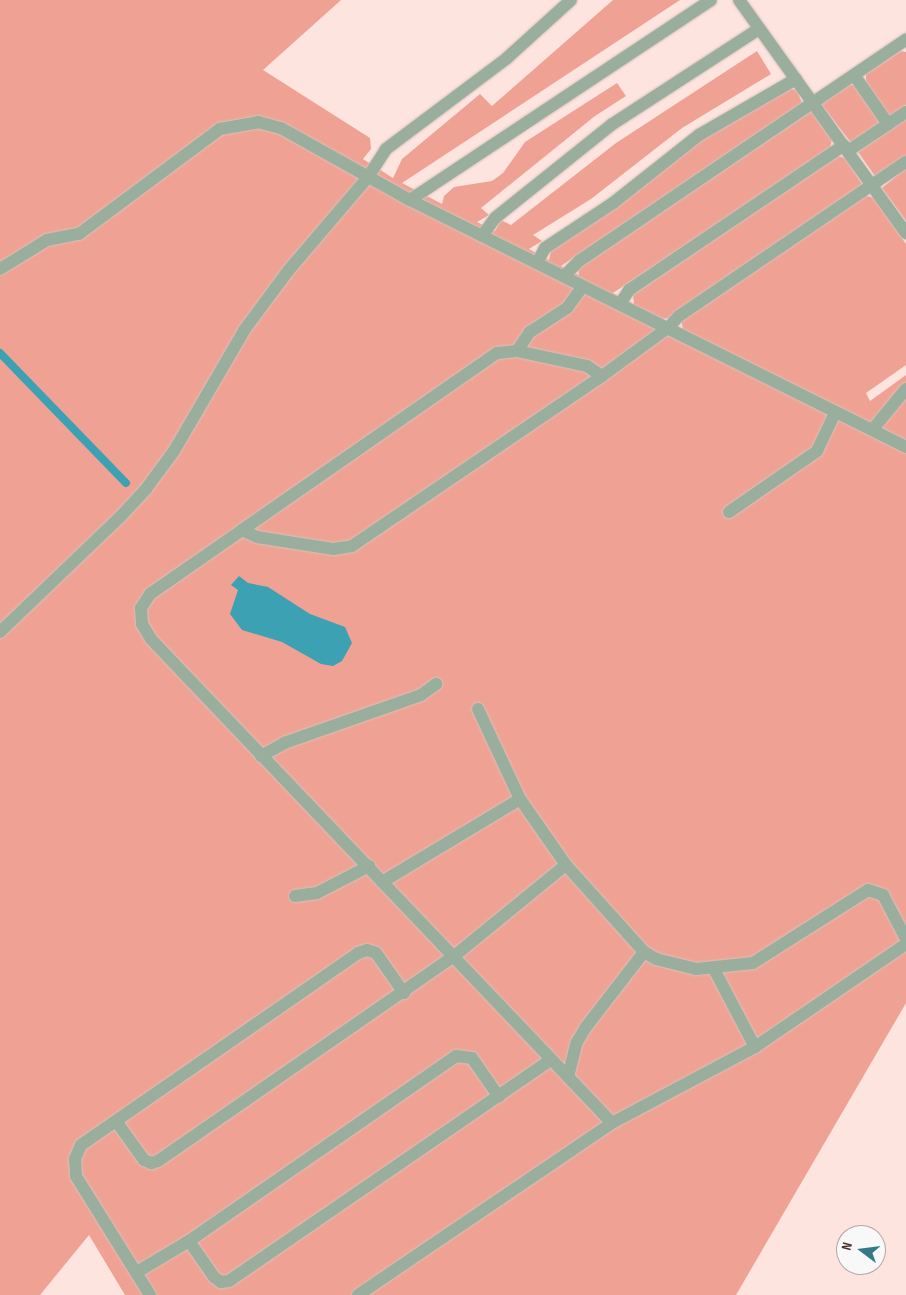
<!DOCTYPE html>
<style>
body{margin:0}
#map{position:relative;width:906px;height:1295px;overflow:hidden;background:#fde4df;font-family:"Sofia Sans Condensed",sans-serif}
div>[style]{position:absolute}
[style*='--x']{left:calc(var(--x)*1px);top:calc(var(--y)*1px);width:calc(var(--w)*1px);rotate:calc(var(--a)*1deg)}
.green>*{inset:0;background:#efa293}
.water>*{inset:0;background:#3ba1b3}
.stream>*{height:8px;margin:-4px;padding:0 4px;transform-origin:4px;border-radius:4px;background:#3ba1b3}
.roads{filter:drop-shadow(0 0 1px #d9c0bb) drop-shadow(0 0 1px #d9c0bb)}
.minor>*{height:12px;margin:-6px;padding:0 6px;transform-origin:6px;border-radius:6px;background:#9aae9e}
span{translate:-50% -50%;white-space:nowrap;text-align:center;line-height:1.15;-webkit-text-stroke:5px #f8f8f8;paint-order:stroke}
.north{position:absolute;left:836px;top:1225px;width:50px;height:50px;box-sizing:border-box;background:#f8f8f8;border:1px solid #b2a8a6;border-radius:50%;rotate:285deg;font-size:14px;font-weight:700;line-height:20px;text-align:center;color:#48312c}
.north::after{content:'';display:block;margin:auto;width:18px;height:22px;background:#347a86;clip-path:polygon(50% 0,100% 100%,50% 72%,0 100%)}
</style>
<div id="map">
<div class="green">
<i style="clip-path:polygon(0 0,341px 0,263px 70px,370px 138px,371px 149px,363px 159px,393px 178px,402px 159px,480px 94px,492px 106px,613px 0,680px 0,402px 183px,442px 204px,444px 196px,454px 187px,492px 181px,503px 173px,525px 142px,617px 83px,626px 96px,595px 116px,481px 208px,489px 215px,477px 222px,495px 231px,501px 220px,511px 225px,616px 143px,757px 51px,771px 74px,682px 128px,591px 199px,533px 235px,542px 241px,529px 249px,549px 260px,551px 250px,697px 143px,791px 89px,797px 90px,802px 103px,561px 266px,579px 275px,578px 268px,812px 111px,832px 139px,830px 149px,613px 293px,634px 304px,633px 295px,838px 156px,845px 158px,862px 184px,859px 188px,669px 318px,662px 319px,683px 329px,681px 320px,864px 195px,874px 198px,906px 244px,906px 365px,866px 393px,870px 401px,906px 375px,906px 1003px,736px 1295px,125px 1295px,89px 1235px,40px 1295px,0 1295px)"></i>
<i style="clip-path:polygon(901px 51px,906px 52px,906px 105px,889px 117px,866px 84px,866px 74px)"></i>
<i style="clip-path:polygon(850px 85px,854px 85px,880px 119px,880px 123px,852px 144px,821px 104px)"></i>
<i style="clip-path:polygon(906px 119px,906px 157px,875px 176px,858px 152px)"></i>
<i style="clip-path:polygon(906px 168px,906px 221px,882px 188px)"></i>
</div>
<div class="water">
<i style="clip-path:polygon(239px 576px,248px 583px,268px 587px,310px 614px,345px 627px,352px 643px,342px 661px,333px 666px,321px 664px,282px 642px,242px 630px,230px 614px,238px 590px,231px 585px)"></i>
</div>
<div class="stream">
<i style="--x:0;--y:353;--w:181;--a:45.9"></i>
</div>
<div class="roads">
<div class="minor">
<i style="--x:739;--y:0;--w:287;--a:54.4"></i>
<i style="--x:854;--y:75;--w:60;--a:55.2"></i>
<i style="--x:848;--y:151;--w:70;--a:-33.9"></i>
<i style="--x:410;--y:200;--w:361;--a:-33.6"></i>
<i style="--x:482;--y:236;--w:22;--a:-54"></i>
<i style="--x:495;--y:218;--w:149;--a:-38.7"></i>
<i style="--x:611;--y:125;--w:176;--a:-33"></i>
<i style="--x:537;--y:263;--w:17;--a:-62"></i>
<i style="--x:545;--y:248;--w:82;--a:-33.5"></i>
<i style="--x:613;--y:203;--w:110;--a:-38.3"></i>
<i style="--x:699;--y:135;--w:112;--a:-30"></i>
<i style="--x:0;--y:269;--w:55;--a:-31.7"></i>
<i style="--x:47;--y:240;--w:33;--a:-11"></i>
<i style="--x:79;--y:234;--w:176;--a:-36.7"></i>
<i style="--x:220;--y:129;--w:39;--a:-10"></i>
<i style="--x:258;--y:122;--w:24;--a:15"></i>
<i style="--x:281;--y:128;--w:148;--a:29.2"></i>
<i style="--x:410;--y:200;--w:554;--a:26.47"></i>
<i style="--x:564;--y:276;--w:21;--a:-45"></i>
<i style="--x:579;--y:261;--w:395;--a:-34.1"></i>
<i style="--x:620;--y:304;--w:17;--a:-57"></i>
<i style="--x:629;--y:290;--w:259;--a:-34"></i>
<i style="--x:517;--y:351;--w:23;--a:-56"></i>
<i style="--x:530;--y:332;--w:44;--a:-33"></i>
<i style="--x:567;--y:308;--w:27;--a:-54"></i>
<i style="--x:873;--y:429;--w:52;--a:-50.5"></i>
<i style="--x:729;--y:512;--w:107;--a:-34.7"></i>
<i style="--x:817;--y:451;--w:42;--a:-64.7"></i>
<i style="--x:242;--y:530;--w:310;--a:-34.8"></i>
<i style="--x:497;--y:353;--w:20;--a:-6"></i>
<i style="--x:517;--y:351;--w:72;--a:12.1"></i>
<i style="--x:587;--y:366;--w:18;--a:34"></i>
<i style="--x:0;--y:632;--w:168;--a:-43.8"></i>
<i style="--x:121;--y:516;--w:37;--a:-47"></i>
<i style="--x:146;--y:489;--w:47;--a:-53.6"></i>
<i style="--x:174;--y:451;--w:141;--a:-59.8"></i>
<i style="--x:245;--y:329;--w:72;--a:-53.4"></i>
<i style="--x:288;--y:271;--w:123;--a:-49.6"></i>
<i style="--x:368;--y:177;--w:33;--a:-57"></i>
<i style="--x:386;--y:149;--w:151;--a:-36.9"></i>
<i style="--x:507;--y:58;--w:86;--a:-42.2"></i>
<i style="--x:478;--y:709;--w:99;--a:65"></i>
<i style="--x:520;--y:799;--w:80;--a:55.1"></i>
<i style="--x:566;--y:865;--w:117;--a:48.1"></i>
<i style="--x:644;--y:952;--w:14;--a:30"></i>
<i style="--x:656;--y:959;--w:41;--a:14"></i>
<i style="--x:696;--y:969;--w:57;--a:-6"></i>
<i style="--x:753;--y:963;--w:136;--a:-32.4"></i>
<i style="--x:868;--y:890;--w:16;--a:18"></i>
<i style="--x:883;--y:895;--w:50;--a:62.4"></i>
<i style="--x:261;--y:756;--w:26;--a:-29"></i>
<i style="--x:284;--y:743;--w:145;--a:-19.3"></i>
<i style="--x:421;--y:695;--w:19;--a:-36"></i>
<i style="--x:382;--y:882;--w:161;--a:-31"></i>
<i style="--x:295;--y:896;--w:22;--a:-8"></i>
<i style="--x:317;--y:893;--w:59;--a:-27.4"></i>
<i style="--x:714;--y:969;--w:88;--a:62.3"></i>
<i style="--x:568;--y:1077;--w:36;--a:-76"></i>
<i style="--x:577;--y:1042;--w:17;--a:-59"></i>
<i style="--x:586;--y:1027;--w:95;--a:-52.3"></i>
<i style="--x:116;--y:1121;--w:48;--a:54.3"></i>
<i style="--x:144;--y:1160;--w:8;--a:23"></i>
<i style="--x:151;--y:1163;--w:7;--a:-16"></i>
<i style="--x:158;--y:1161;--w:359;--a:-34.7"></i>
<i style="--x:453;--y:957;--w:146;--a:-39.2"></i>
<i style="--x:612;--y:1123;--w:668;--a:-133.61"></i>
<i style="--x:151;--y:639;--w:17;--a:-121"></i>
<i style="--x:142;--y:624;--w:16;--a:-94"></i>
<i style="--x:141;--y:608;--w:17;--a:-57"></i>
<i style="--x:150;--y:594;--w:112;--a:-34.8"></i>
<i style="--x:242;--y:530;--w:17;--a:25"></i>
<i style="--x:257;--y:537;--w:78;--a:8.9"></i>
<i style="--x:334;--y:549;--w:18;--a:-9"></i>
<i style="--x:352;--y:546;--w:302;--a:-34.2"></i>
<i style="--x:602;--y:376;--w:83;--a:-36.2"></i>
<i style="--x:669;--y:327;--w:15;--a:-48"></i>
<i style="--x:679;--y:316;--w:274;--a:-34.2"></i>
<i style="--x:189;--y:1241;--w:44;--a:55.2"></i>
<i style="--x:214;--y:1277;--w:9;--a:36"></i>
<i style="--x:221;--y:1282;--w:8;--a:-7"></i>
<i style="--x:229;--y:1281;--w:391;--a:-34.5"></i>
<i style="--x:137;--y:1272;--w:61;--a:-30.8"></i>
<i style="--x:189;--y:1241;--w:325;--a:-34.7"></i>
<i style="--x:456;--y:1056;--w:16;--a:7"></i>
<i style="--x:472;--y:1058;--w:47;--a:55.3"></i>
<i style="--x:150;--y:1295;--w:140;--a:-121.9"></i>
<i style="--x:76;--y:1176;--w:17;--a:-93"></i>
<i style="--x:75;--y:1159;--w:15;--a:-67"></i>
<i style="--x:81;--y:1145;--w:337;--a:-34.7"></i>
<i style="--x:358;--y:953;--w:9;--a:-18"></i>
<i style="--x:367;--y:950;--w:9;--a:18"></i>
<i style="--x:376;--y:953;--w:49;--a:55"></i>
<i style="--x:358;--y:1295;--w:307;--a:-34.1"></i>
<i style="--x:612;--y:1123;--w:162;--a:-28"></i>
<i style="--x:755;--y:1047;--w:183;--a:-34.3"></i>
</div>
</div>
<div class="north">N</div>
</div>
